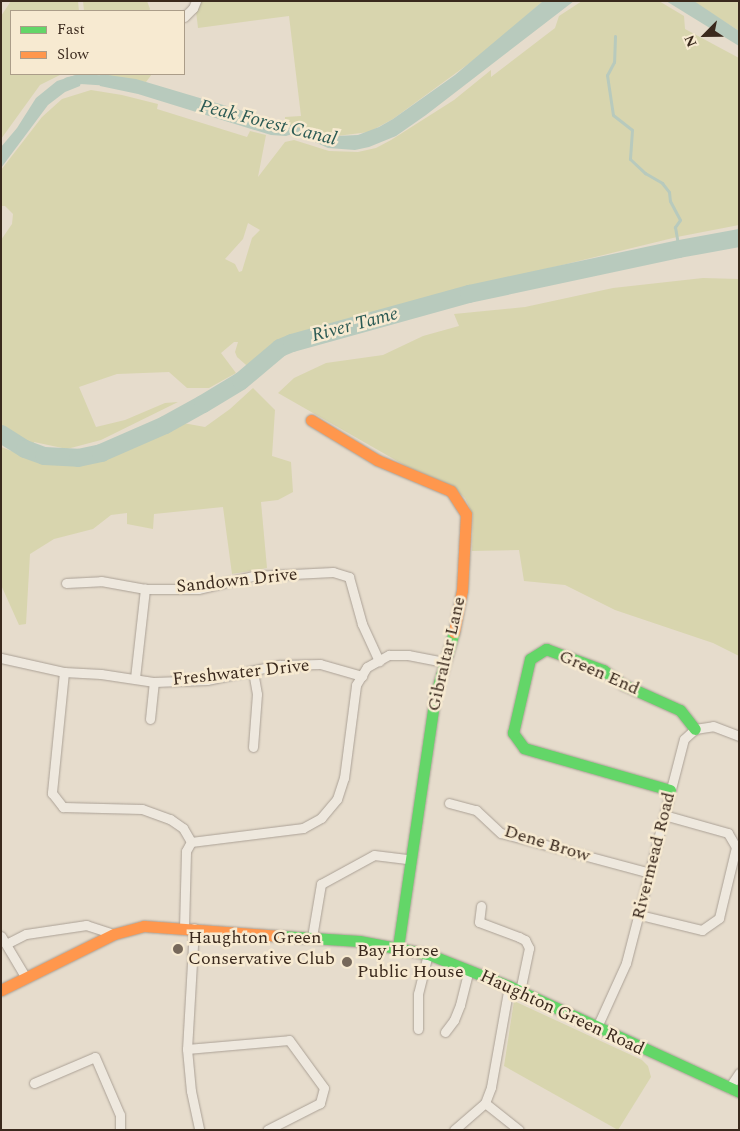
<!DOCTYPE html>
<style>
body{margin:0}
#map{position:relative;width:740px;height:1131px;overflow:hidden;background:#e6dccc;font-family:Spectral,serif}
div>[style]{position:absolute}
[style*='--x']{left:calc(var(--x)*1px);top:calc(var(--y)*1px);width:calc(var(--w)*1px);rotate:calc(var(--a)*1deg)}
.green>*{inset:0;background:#d8d5ae}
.water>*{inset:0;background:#b8cabd}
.stream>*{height:3px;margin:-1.5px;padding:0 1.5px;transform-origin:1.5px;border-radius:1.5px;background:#b8cabd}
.canal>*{height:10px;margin:-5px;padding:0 5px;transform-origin:5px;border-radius:5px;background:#b8cabd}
.river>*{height:18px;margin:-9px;padding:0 9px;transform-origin:9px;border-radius:9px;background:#b8cabd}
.roads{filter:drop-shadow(0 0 1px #aba196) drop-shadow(0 0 1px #aba196)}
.street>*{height:9px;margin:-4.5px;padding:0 4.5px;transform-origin:4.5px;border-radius:4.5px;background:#eee8de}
.fast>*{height:11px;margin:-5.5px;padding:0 5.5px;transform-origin:5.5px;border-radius:5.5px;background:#63d668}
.slow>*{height:11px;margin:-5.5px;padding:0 5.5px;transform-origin:5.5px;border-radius:5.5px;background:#ff974d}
.dots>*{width:14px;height:14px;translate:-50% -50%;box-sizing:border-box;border:2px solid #f7ead1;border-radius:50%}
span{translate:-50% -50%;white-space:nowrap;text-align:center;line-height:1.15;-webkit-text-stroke:5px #f7ead1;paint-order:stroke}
.street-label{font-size:18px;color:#3a291d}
.poi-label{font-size:18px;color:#3a291d}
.left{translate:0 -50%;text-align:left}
.water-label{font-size:19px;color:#2b5a54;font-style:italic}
.frame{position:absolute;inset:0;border:2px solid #3a291d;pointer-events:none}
.legend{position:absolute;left:10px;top:10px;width:175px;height:65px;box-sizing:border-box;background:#f7ead1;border:1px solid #ab9d89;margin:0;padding:6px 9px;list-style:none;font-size:15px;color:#3a291d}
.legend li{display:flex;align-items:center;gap:10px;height:25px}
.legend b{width:25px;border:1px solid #ab9d89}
.north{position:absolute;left:680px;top:10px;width:50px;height:50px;-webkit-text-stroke:4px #f7ead1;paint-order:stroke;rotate:247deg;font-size:14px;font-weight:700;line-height:20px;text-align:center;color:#3a291d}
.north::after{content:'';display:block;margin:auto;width:18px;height:22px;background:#3a291d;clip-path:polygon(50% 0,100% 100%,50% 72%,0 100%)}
</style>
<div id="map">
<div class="green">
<i style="clip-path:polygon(11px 1px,78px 1px,79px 11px,11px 11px,11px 74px,62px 74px,40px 85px,1px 139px,1px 16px)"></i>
<i style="clip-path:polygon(83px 1px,147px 1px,150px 9px,149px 11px,84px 11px)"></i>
<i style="clip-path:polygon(200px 1px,543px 1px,482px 54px,393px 119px,369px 132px,337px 136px,285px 124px,285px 117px,301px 116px,289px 16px,198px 28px,196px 11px)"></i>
<i style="clip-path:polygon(evenodd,582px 1px,659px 1px,684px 16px,685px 29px,739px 58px,739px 225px,677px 237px,403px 304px,406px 310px,292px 343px,280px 348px,253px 371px,237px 357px,235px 352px,238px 342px,234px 342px,221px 353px,236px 373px,209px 388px,187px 388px,169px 372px,117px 374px,79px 387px,96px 427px,125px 420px,165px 403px,178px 402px,101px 440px,67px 449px,34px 442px,35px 453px,1px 434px,1px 240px,12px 224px,13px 214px,5px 206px,1px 206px,1px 170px,42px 117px,62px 99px,91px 90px,122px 95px,158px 104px,157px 109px,247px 137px,250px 131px,266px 135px,258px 177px,285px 142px,294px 140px,329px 151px,358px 152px,376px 148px,391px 140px,454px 100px,491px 70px,491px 77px,555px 28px,559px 16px,582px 1px,248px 223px,260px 230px,252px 238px,242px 271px,239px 272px,235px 264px,225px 259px,243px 239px,248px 223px)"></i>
<i style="clip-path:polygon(694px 1px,739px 1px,739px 31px,697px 4px)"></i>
<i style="clip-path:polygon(99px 74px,152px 74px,146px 82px)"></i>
<i style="clip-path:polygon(703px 278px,739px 279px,739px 656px,713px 643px,615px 610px,565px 585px,524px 581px,519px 550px,472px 551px,473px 515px,465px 498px,452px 486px,406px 466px,278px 393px,294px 378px,326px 363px,383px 355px,423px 336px,459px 326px,454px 314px,525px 307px,613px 288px)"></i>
<i style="clip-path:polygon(253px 388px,275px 410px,272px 456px,291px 462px,293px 492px,278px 500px,261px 502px,267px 568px,232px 574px,223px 507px,154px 514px,153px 529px,127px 524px,127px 513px,111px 515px,93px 529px,54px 539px,30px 554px,26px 624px,19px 625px,1px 585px,1px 447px,41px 462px,44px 456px,78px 458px,101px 453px,172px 421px,205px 427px,230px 409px)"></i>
<i style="clip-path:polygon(514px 1001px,642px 1060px,648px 1066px,651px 1077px,618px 1130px,504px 1066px)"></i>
</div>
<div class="water">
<i style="clip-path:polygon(543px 1px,574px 1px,426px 115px,396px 136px,369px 147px,355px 150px,328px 148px,295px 133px,286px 136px,271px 135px,138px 94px,100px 86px,97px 79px,101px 74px,136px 79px,314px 132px,337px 136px,358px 135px,379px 127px,393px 119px,455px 75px)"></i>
<i style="clip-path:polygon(666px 1px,694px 1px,739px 31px,739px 46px)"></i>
<i style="clip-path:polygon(79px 74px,81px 79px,80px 86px,65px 92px,48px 105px,1px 168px,1px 147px,17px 128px,36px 98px,57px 81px)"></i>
</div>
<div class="stream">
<i style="--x:615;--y:36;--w:26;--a:92"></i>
<i style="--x:614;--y:62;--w:15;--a:118"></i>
<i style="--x:607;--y:75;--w:40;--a:81.5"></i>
<i style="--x:613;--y:115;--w:24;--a:38"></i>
<i style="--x:632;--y:130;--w:29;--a:94"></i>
<i style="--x:630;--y:159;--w:21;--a:43"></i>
<i style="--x:645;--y:173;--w:20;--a:30"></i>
<i style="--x:662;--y:183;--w:11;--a:52"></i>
<i style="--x:669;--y:192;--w:9;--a:84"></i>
<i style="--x:670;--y:201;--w:21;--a:62"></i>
<i style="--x:680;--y:220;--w:9;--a:126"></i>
<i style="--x:675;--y:227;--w:22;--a:80"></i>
<i style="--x:738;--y:238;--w:11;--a:-85"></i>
</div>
<div class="canal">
<i style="--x:68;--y:82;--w:13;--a:-13"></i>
<i style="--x:81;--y:79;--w:30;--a:4"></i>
</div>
<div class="river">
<i style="--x:1;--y:434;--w:28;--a:32"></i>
<i style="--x:25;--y:449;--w:20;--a:20"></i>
<i style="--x:44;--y:456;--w:34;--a:3"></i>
<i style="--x:78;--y:458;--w:24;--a:-12"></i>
<i style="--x:101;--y:453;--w:70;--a:-23.6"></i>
<i style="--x:165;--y:425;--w:43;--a:-28.9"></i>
<i style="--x:203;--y:404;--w:44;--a:-31.2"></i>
<i style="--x:241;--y:381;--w:51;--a:-40.2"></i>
<i style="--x:280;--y:348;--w:13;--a:-23"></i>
<i style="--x:292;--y:343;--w:184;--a:-15.5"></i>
<i style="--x:469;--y:294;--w:215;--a:-12.1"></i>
<i style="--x:679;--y:249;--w:61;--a:-10.4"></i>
</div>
<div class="roads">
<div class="street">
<i style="--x:184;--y:17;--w:13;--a:-45"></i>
<i style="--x:193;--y:8;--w:8;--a:-67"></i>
<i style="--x:66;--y:583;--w:35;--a:-3"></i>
<i style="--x:101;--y:581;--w:45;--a:10.3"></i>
<i style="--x:145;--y:589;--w:53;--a:0"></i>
<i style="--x:198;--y:589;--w:57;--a:-13.3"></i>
<i style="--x:253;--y:576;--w:80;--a:-2.9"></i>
<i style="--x:333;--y:572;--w:17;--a:17"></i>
<i style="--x:349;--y:577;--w:49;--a:74.5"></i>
<i style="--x:362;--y:624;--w:41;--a:65.3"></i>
<i style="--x:1;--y:658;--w:65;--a:12.5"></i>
<i style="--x:64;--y:672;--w:37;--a:3"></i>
<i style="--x:101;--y:674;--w:54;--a:8.6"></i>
<i style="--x:154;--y:682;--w:53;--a:-2.2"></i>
<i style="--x:207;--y:680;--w:74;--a:-11.8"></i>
<i style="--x:279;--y:665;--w:41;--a:-1.4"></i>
<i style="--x:320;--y:664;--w:44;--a:15.9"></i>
<i style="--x:64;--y:672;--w:122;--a:95.7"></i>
<i style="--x:52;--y:793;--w:18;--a:52"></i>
<i style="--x:63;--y:807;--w:79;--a:1.5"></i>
<i style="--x:142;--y:809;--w:30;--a:20"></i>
<i style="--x:170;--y:819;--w:16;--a:35"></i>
<i style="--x:183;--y:828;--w:16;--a:60"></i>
<i style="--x:135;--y:678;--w:90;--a:-83.6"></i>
<i style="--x:150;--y:719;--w:37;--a:-84"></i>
<i style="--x:253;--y:747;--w:53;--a:-85.7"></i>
<i style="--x:257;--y:694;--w:22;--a:-100"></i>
<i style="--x:449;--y:803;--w:28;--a:15"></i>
<i style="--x:476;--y:810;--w:34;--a:43"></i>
<i style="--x:501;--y:833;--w:154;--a:15"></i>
<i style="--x:481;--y:906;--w:16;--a:97"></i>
<i style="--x:479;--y:922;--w:43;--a:20.6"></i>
<i style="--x:519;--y:937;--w:7;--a:27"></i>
<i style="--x:525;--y:940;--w:9;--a:63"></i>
<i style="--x:529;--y:948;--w:44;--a:101.8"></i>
<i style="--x:640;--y:915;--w:64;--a:13.6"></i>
<i style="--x:702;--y:930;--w:21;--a:-35"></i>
<i style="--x:719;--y:918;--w:73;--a:-76.5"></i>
<i style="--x:736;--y:847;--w:16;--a:-120"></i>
<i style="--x:728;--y:833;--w:66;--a:-164.3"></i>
<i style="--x:184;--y:928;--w:77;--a:-88.5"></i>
<i style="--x:186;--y:851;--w:10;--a:-61"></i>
<i style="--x:191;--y:842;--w:113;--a:-7.1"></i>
<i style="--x:303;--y:828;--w:21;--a:-29"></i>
<i style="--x:321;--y:818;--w:25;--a:-50"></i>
<i style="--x:337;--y:799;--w:22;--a:-72"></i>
<i style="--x:344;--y:778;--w:94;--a:-82.6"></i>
<i style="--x:356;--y:685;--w:21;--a:-59"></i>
<i style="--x:367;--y:667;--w:25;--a:-29"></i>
<i style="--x:389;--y:655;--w:19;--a:0"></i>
<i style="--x:408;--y:655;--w:38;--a:11"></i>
<i style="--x:194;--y:928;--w:121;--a:93.3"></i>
<i style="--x:187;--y:1049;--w:42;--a:84.6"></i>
<i style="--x:191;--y:1091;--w:40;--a:78"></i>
<i style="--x:1;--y:936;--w:49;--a:59.2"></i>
<i style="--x:312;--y:937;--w:54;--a:-80.4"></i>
<i style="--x:321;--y:884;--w:60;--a:-28.7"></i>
<i style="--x:374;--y:855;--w:35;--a:7"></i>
<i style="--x:6;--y:944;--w:22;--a:-27"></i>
<i style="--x:26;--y:934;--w:61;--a:-8.5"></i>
<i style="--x:86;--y:925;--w:29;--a:18"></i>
<i style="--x:597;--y:1027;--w:70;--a:-65.6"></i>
<i style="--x:626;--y:963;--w:231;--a:-75.5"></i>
<i style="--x:684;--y:739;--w:15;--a:-42"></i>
<i style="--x:695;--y:729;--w:18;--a:-9"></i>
<i style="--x:713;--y:726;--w:28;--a:21"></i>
<i style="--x:418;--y:1029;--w:35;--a:-90"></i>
<i style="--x:418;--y:994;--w:41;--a:-76"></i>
<i style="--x:445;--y:1032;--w:15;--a:-53"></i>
<i style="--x:454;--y:1020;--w:16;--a:-68"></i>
<i style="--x:460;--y:1005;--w:36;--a:-76"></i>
<i style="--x:187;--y:1049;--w:102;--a:-5"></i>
<i style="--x:289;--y:1040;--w:59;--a:53.9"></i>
<i style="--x:324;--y:1088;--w:16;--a:105"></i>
<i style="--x:320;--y:1103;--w:59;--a:153"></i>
<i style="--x:34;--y:1083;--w:66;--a:-23.1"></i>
<i style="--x:95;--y:1057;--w:63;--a:66.7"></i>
<i style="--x:120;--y:1115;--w:15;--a:90"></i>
<i style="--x:729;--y:1088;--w:18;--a:-56"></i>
<i style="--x:485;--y:1103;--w:43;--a:38.5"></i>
<i style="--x:454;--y:1130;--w:41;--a:-41.1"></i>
<i style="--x:485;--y:1103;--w:17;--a:-69"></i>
<i style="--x:491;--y:1087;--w:103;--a:-79.9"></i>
</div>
<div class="fast">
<i style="--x:670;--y:790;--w:152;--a:-164"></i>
<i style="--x:524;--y:748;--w:19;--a:-126"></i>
<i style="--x:513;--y:733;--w:76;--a:-77.1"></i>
<i style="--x:530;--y:659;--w:19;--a:-32"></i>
<i style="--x:546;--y:649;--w:61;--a:20.2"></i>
<i style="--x:603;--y:670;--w:26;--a:36"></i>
<i style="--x:624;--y:685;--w:61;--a:24.1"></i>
<i style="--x:680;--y:710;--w:24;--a:52"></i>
<i style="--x:281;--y:936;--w:78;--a:3.7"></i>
<i style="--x:359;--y:941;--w:70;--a:10.7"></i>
<i style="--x:428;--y:954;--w:87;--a:21.6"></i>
<i style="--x:509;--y:986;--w:253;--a:24.7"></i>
<i style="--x:398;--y:947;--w:254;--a:-81.6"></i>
<i style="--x:435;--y:696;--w:67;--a:-73.5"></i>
</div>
<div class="slow">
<i style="--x:311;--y:420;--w:77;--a:31.2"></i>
<i style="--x:377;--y:460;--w:80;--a:22.7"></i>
<i style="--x:451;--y:491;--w:27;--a:57"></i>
<i style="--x:466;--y:514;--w:76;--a:93"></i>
<i style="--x:462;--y:590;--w:43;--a:100.8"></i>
<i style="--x:1;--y:990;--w:126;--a:-26.4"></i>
<i style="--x:114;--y:934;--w:31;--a:-15"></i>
<i style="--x:144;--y:926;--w:137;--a:4.2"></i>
</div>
</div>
<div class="dots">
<i style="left:178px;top:949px;background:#76685a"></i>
<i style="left:347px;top:962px;background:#76685a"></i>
</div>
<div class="street-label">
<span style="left:237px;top:581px;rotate:-6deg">Sandown Drive</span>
<span style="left:447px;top:654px;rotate:-77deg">Gibraltar Lane</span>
<span style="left:241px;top:673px;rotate:-6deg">Freshwater Drive</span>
<span style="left:599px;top:673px;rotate:24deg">Green End</span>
<span style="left:547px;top:844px;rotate:17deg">Dene Brow</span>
<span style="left:654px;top:856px;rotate:-76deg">Rivermead Road</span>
<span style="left:562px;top:1013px;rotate:25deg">Haughton Green Road</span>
</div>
<div class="poi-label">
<span class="left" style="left:188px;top:949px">Haughton Green<br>Conservative Club</span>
<span class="left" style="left:357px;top:962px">Bay Horse<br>Public House</span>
</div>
<div class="water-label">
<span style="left:268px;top:123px;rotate:14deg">Peak Forest Canal</span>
<span style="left:355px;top:325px;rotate:-15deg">River Tame</span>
</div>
<div class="frame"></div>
<ul class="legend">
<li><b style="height:6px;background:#63d668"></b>Fast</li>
<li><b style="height:6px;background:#ff974d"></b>Slow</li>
</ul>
<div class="north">N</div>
</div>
